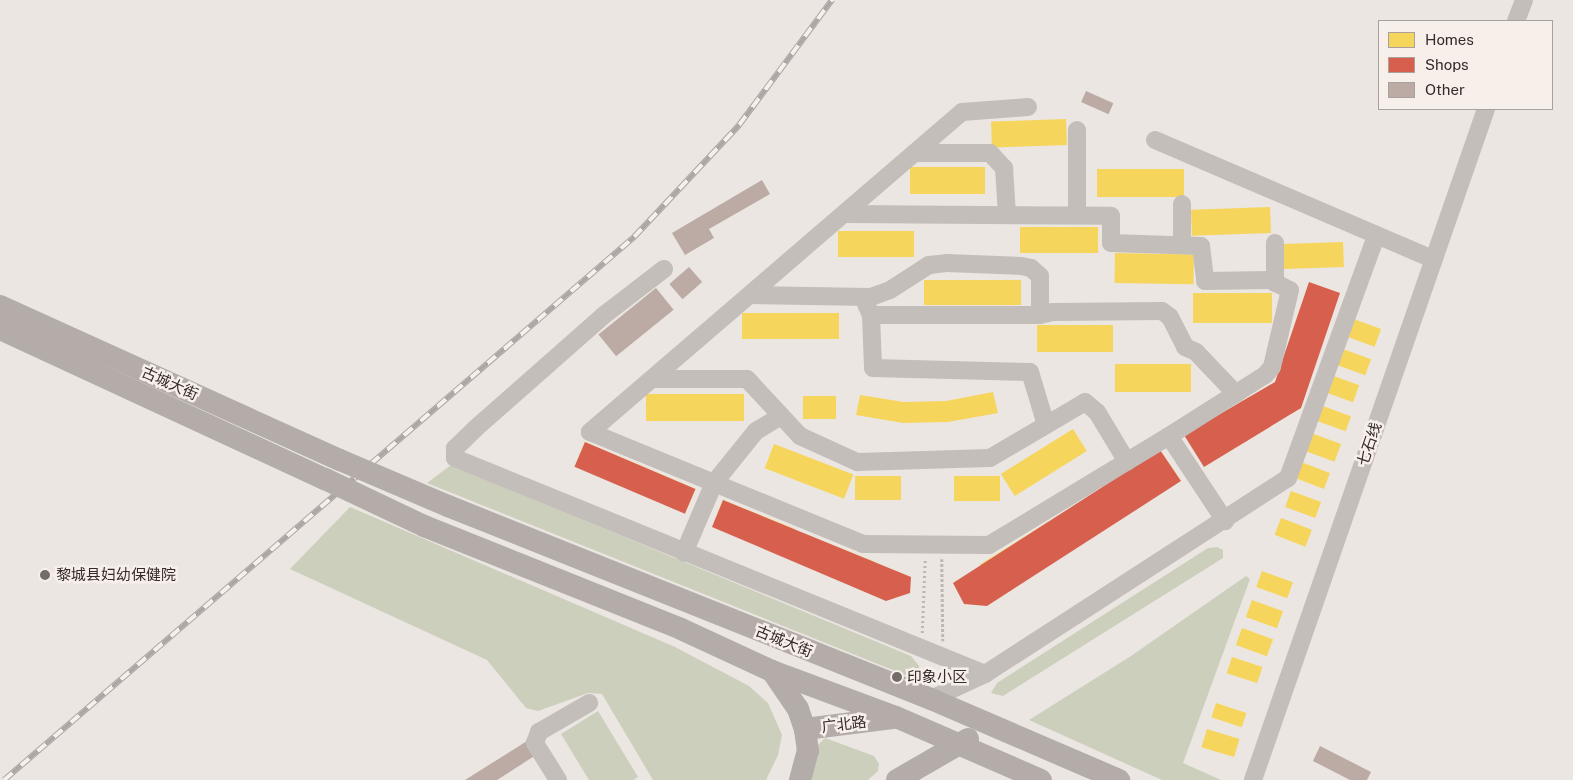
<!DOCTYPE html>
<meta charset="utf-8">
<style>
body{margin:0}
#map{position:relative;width:1573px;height:780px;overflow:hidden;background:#ebe6e1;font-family:"Public Sans","Noto Sans SC",sans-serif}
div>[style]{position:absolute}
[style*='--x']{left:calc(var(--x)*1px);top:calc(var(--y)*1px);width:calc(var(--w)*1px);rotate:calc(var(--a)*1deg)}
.green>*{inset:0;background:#cdcfbd}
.homes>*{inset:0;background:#f6d55c;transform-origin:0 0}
.shops>*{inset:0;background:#d6604d;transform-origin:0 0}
.building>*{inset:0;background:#bcaaa4;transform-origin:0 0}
.path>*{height:2.5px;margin-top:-1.25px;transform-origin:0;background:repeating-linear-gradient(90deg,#bdb6b3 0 2.5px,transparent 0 5px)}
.minor>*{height:18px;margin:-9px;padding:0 9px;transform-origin:9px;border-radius:9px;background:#c4beba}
.major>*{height:22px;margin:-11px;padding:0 11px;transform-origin:11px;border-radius:11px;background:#b3aca9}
.rail>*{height:5.5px;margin-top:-2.75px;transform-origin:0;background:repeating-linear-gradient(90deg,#f7efe9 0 11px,#aca7a4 0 22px);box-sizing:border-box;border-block:1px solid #aca7a4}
.major-bridge>*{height:22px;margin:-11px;padding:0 11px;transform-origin:11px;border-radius:11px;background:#b3aca9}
.dots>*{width:14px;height:14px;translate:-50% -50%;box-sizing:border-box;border:2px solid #f7efe9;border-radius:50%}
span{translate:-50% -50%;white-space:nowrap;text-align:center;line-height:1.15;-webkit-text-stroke:5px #f7efe9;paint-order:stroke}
.street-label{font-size:15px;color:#342b29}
.poi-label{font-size:15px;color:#342b29}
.left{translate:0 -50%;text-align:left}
.legend{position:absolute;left:1378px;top:20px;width:175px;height:90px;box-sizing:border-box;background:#f7efe9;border:1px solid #a9a19c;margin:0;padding:6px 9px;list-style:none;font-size:15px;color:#342b29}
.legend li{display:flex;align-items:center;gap:10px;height:25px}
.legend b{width:25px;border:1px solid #a9a19c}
</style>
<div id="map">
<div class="green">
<i style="clip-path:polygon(451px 465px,911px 656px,919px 666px,920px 681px,427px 483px)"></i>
<i style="clip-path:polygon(350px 507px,675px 647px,749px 686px,768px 703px,782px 735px,778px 755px,766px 780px,653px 780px,602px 694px,588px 693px,538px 711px,526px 708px,487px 660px,290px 569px)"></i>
<i style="clip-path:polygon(1217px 547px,1223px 550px,1223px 558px,1003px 696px,991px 693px,997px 683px,1208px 548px)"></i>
<i style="clip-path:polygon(1246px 576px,1250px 579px,1183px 763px,1221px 780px,1162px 780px,1029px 720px,1131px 656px)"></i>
<i style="clip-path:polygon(598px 711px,638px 777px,633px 780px,589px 780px,561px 734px)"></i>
<i style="clip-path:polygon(825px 738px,874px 756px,879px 764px,878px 771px,868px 780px,811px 780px,818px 745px)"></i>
</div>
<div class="homes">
<i style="left:1066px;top:119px;width:26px;height:75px;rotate:88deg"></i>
<i style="left:910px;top:167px;width:75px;height:27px"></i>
<i style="left:1184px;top:169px;width:28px;height:87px;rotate:90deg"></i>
<i style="left:1270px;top:207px;width:26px;height:79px;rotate:88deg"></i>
<i style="left:1020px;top:227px;width:78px;height:26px"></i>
<i style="left:838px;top:231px;width:76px;height:26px"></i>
<i style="left:1343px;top:242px;width:25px;height:60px;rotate:88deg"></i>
<i style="left:1115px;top:253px;width:79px;height:30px;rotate:1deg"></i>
<i style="left:924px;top:280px;width:97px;height:25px"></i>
<i style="left:1272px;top:293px;width:30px;height:79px;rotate:90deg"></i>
<i style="left:1300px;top:308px;width:28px;height:78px;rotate:18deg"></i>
<i style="left:742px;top:313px;width:97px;height:26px"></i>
<i style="left:1351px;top:318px;width:32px;height:19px;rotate:20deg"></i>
<i style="left:1113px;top:325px;width:27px;height:76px;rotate:90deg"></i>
<i style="left:1340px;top:348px;width:33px;height:17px;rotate:20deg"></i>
<i style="left:1191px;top:364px;width:28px;height:76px;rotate:90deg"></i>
<i style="left:1331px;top:375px;width:30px;height:18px;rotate:20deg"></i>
<i style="clip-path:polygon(993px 392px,998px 413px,948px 422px,903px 423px,856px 415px,860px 395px,904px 402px,946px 401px)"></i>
<i style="left:646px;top:394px;width:98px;height:27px"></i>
<i style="left:803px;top:396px;width:33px;height:23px"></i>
<i style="left:1249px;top:397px;width:30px;height:75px;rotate:57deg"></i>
<i style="left:1320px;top:405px;width:33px;height:16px;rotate:20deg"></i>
<i style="left:1073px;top:429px;width:26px;height:85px;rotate:58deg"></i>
<i style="left:1311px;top:433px;width:32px;height:19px;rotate:20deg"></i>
<i style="left:585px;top:442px;width:120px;height:21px;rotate:23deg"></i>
<i style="left:774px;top:444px;width:85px;height:26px;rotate:21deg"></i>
<i style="left:1160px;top:450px;width:29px;height:118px;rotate:56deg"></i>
<i style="left:1301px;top:462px;width:31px;height:17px;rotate:21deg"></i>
<i style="left:855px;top:476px;width:46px;height:24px"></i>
<i style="left:954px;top:476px;width:46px;height:25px"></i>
<i style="left:1291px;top:491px;width:32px;height:17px;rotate:20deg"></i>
<i style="left:723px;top:500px;width:77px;height:25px;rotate:22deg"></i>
<i style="left:1281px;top:518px;width:33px;height:18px;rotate:21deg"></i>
<i style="left:1048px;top:522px;width:31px;height:80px;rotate:58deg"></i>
<i style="left:803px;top:533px;width:79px;height:26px;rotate:22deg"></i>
<i style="left:1262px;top:571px;width:33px;height:17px;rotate:20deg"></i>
<i style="left:1252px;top:600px;width:33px;height:18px;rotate:20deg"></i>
<i style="left:1242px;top:628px;width:33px;height:18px;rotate:20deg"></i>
<i style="left:1232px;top:657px;width:32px;height:17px;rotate:18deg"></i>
<i style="left:1216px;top:703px;width:32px;height:15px;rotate:18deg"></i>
<i style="left:1207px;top:729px;width:34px;height:19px;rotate:17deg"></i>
</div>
<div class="shops">
<i style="clip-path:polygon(1309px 282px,1340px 293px,1301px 408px,1204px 467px,1184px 435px,1275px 382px)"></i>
<i style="left:585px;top:442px;width:120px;height:27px;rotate:23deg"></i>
<i style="clip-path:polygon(1160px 450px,1181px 481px,987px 606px,964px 604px,953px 583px)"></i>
<i style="clip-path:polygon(723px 500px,911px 577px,910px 593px,886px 601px,712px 527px)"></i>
</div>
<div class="building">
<i style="left:1086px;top:91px;width:30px;height:12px;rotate:24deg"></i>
<i style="clip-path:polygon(762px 180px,770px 194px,709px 229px,714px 238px,685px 255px,672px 233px)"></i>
<i style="left:689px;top:267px;width:20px;height:26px;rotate:49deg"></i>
<i style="left:656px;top:288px;width:28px;height:74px;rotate:51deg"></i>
<i style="clip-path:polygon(527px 741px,536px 755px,497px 780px,465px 780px)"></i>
<i style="clip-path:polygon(1320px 746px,1371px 772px,1367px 780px,1350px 780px,1313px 761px)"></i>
</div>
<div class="path">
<i style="--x:942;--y:559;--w:82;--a:89.3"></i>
<i style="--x:922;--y:633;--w:75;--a:-87.7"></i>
</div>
<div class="minor">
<i style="--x:1516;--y:21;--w:22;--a:-69"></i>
<i style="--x:1028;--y:107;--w:66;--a:175.7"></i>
<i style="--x:962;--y:112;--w:491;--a:139.3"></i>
<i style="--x:590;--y:432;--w:295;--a:22.3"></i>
<i style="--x:863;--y:544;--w:126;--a:0.5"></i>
<i style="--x:989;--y:545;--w:210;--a:-31.2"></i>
<i style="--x:1155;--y:140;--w:302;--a:23.2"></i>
<i style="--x:915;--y:153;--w:75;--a:0"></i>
<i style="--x:990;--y:153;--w:21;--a:47"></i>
<i style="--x:1004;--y:168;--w:46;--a:86.3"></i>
<i style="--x:1182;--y:204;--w:41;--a:90"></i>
<i style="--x:846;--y:214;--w:265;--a:0.4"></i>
<i style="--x:1111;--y:216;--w:27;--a:90"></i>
<i style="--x:1111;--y:243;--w:90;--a:1.9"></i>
<i style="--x:1201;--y:246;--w:35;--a:83"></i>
<i style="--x:1205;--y:281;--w:65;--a:-0.9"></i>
<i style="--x:1270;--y:280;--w:22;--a:27"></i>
<i style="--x:1290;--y:290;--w:79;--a:103.2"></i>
<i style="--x:1272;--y:367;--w:11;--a:131"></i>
<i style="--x:1265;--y:375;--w:114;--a:147.6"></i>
<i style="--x:1169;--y:436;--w:102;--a:56.6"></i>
<i style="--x:1077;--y:215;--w:85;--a:-90"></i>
<i style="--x:664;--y:269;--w:77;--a:142.4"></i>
<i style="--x:603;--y:316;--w:171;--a:138.6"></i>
<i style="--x:475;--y:429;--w:28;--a:136"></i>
<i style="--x:455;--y:448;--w:10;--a:90"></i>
<i style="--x:455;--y:458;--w:572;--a:22.17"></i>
<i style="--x:1275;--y:283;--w:40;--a:-90"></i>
<i style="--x:751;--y:295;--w:120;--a:1"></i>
<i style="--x:871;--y:297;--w:20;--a:-20"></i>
<i style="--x:890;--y:290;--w:46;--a:-32.7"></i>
<i style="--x:929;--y:265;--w:18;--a:-6"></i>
<i style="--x:947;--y:263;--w:74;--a:2.3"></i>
<i style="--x:1021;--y:266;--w:10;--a:11"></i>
<i style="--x:1031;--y:268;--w:12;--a:42"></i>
<i style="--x:1040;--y:276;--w:39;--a:90"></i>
<i style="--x:866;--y:304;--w:12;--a:66"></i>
<i style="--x:871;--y:315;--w:53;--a:87.8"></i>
<i style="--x:873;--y:368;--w:157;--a:1.5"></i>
<i style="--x:1030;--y:372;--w:55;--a:73.2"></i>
<i style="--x:871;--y:315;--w:169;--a:0"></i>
<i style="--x:1040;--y:315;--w:13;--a:-13"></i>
<i style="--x:1053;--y:312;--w:109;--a:-0.5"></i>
<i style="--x:1162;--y:311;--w:10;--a:37"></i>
<i style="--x:1170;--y:317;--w:34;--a:63"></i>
<i style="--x:1185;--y:347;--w:12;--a:24"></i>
<i style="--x:1196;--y:352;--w:58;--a:46.4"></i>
<i style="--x:653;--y:379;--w:94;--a:0"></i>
<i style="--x:747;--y:379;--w:78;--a:47.1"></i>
<i style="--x:800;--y:436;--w:63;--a:24.5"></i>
<i style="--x:857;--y:462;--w:133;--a:-1.7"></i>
<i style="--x:990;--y:458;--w:110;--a:-30.5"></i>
<i style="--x:1085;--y:402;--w:16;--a:40"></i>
<i style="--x:1097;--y:412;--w:58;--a:59"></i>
<i style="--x:684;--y:553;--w:76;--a:-66.8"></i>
<i style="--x:714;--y:483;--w:67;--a:-51.1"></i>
<i style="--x:756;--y:431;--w:29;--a:-31"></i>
<i style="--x:931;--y:699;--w:60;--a:-24.8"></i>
<i style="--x:985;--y:674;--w:361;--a:-32.9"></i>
<i style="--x:1288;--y:478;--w:258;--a:-70"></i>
<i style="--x:558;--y:780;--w:44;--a:-121.9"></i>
<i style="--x:535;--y:743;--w:12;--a:-70"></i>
<i style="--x:539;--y:732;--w:58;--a:-30.1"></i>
<i style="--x:1253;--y:780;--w:710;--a:-70.85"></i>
</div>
<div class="major">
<i style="--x:0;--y:306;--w:373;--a:24.4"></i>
<i style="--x:0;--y:329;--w:358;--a:24.8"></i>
<i style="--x:448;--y:506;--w:520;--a:21.78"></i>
<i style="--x:931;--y:699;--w:205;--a:23.3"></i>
<i style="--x:424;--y:526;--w:277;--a:21.8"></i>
<i style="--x:681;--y:629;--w:100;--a:24.8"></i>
<i style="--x:772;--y:671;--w:132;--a:20.4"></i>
<i style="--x:896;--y:717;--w:158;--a:23.5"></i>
<i style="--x:772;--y:671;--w:46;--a:55.6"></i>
<i style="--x:798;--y:709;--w:21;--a:71"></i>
<i style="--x:800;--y:780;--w:30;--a:-75"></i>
<i style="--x:808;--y:751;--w:22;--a:-98"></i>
<i style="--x:805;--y:729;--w:88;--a:-7.2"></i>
<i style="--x:897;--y:780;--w:82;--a:-30"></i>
</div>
<div class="rail">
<i style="--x:4;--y:780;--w:832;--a:-40.76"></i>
<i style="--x:634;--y:237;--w:154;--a:-46.8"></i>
<i style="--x:739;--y:125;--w:156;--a:-53.4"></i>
</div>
<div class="major-bridge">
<i style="--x:340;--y:460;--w:117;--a:23.1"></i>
<i style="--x:325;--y:479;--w:110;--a:25.4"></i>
</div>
<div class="dots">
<i style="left:45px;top:575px;background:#746c69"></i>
<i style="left:897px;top:677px;background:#746c69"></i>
</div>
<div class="street-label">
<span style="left:170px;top:383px;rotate:24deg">古城大街</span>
<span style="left:1369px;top:444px;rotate:-71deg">七石线</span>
<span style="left:784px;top:641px;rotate:22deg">古城大街</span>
<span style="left:844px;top:724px;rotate:-7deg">广北路</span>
</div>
<div class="poi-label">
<span class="left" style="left:56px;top:575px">黎城县妇幼保健院</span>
<span class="left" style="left:907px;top:677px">印象小区</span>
</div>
<ul class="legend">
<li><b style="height:14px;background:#f6d55c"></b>Homes</li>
<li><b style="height:14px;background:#d6604d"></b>Shops</li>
<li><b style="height:14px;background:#bcaaa4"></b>Other</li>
</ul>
</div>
